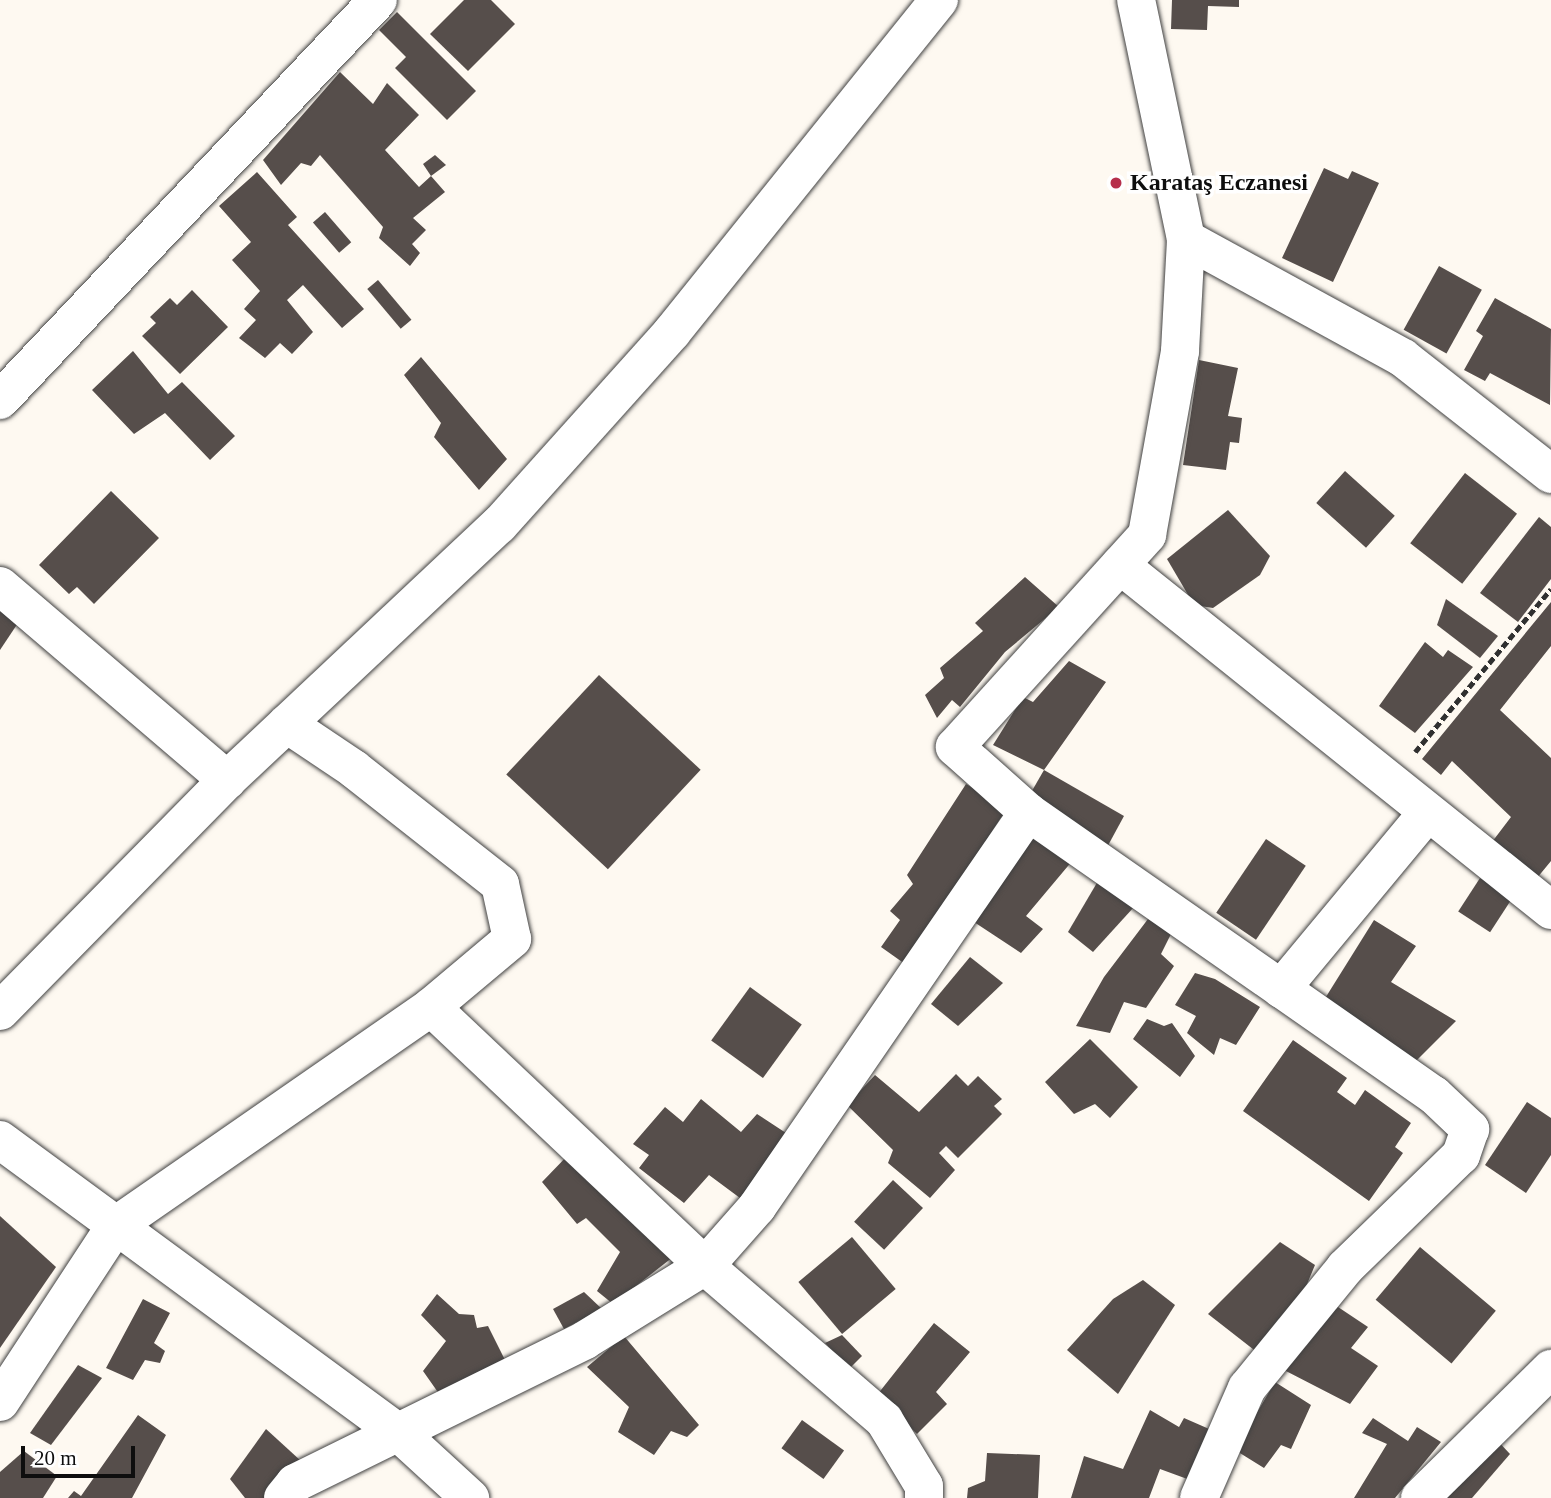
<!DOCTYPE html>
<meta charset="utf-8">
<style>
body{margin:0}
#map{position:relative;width:1551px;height:1498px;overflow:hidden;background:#fef9f1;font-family:Georgia,serif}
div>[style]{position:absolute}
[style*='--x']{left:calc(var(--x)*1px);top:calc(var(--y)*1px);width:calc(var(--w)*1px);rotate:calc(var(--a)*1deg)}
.building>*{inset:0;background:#564e4b;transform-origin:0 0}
.path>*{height:4.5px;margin-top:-2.25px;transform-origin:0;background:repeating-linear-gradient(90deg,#303030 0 7px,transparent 0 10.5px)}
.roads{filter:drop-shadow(0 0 2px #414141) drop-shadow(0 0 2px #414141)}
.minor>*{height:38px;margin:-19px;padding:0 19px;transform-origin:19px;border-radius:19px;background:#fff}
.dots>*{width:19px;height:19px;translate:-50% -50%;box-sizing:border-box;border:4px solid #fff;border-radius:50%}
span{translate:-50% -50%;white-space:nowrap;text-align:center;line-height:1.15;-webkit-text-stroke:7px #fff;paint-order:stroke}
.poi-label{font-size:24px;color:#0e0e0e;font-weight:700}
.left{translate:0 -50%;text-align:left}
.scale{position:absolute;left:21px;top:1446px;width:114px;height:32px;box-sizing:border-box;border:4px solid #0e0e0e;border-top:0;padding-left:9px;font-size:21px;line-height:24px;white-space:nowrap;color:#0e0e0e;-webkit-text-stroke:5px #fff;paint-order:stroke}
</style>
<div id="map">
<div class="building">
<i style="clip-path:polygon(464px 0,491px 0,515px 24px,468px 71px,430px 34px)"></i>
<i style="clip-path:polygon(1172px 0,1239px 0,1239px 7px,1208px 6px,1207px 30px,1171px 29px)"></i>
<i style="clip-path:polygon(397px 12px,476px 91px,447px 120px,395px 68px,406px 57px,379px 30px)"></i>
<i style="clip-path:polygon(340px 72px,373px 104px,387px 83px,419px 115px,385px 150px,419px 187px,431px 176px,445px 192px,413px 218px,426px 230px,412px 244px,420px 253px,410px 266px,379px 238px,383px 227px,320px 155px,311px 166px,301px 163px,281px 185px,263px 160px)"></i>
<i style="clip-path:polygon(435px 155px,446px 165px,431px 176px,423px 164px)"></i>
<i style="clip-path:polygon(1324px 168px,1348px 179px,1352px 171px,1379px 183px,1333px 282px,1282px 258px)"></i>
<i style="clip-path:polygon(257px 172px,297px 217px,288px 225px,364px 309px,342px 328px,303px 285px,287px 300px,313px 332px,292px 354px,280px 343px,265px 358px,239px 338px,256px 320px,244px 309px,260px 291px,232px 260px,251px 242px,219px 206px)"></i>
<i style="left:325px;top:212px;width:40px;height:16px;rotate:49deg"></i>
<i style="left:1439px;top:266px;width:49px;height:73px;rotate:29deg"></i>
<i style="left:378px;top:280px;width:52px;height:14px;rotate:50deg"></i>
<i style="clip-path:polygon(192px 290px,228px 327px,180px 374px,142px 336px,156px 323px,150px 317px,170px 298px,177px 305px)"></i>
<i style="clip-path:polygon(1495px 298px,1551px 329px,1550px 405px,1490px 373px,1485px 381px,1464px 370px,1483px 336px,1476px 331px)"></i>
<i style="clip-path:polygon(133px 351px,168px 394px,182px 382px,235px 436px,210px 460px,165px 413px,134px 434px,92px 390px)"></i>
<i style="clip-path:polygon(421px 357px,507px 459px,479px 490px,434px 437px,441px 423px,404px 375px)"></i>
<i style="clip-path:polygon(1199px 360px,1238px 368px,1228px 416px,1242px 418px,1239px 443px,1230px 442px,1226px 470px,1183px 465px)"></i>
<i style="left:1345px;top:471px;width:67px;height:43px;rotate:42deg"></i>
<i style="left:1465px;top:473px;width:66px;height:89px;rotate:38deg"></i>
<i style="clip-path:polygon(111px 491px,159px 538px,94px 604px,77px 587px,69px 594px,39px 565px)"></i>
<i style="clip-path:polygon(1228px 510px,1270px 556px,1260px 575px,1213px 608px,1194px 605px,1167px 559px)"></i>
<i style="clip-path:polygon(1539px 517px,1551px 527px,1551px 579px,1518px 622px,1480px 593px)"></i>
<i style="clip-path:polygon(1025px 577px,1059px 607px,1005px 652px,960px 707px,952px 700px,937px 718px,925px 695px,944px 678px,940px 668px,983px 631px,975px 623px)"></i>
<i style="clip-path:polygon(1446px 599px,1498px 636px,1480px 658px,1437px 625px)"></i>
<i style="clip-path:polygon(0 602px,22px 617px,0 650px)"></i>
<i style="clip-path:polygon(1551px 602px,1551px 646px,1500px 710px,1551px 758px,1551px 861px,1537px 878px,1492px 842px,1511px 817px,1452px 761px,1441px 775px,1422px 759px)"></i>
<i style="clip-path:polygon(1425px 642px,1443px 657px,1448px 650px,1473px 667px,1415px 733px,1379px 706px)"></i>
<i style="clip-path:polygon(1069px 661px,1106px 682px,1044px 770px,993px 745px,1023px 697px,1033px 702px)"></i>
<i style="left:599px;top:675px;width:139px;height:136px;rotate:43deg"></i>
<i style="clip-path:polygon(1044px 770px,1124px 816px,1105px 851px,1029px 796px)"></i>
<i style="clip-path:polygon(966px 784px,992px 799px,1004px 813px,905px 964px,881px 947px,900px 920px,890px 911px,913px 884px,907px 875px)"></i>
<i style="clip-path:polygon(1029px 834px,1073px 860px,1026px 916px,1043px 929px,1021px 953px,974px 922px)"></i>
<i style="left:1266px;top:839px;width:48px;height:89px;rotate:34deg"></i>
<i style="left:1480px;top:878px;width:38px;height:40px;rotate:33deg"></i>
<i style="clip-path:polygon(1098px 881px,1134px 907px,1093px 952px,1068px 932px)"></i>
<i style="clip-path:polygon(1148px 919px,1172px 932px,1161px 954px,1174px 966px,1146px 1008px,1124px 1002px,1110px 1033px,1076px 1026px,1104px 977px)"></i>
<i style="clip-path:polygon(1374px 920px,1416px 946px,1391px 982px,1456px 1021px,1414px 1063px,1324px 1000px)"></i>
<i style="clip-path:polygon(970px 957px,1003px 983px,958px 1026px,931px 1004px)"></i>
<i style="clip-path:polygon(1195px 973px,1215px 979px,1260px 1007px,1236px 1045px,1220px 1038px,1214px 1055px,1187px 1033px,1196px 1016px,1175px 1005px)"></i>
<i style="left:750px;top:987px;width:64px;height:66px;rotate:36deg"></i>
<i style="clip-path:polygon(1147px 1019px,1164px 1026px,1172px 1023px,1195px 1056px,1180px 1077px,1133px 1039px)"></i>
<i style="clip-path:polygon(1090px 1039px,1138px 1087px,1110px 1118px,1095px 1104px,1074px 1114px,1045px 1082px)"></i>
<i style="clip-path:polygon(1293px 1040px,1347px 1078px,1337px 1092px,1355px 1105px,1365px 1090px,1411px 1123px,1395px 1147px,1403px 1153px,1369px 1201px,1243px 1111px)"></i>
<i style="clip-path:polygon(956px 1074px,968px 1086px,978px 1076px,1002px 1099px,994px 1106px,1002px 1114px,958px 1158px,946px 1146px,939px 1153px,955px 1170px,930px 1198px,888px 1163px,893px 1150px,847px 1105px,875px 1075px,919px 1112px)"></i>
<i style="clip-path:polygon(701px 1099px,741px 1132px,757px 1114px,786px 1133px,740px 1198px,709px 1175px,684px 1203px,639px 1168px,649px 1155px,633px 1144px,665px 1107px,683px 1122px)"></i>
<i style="clip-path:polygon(1527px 1102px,1551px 1118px,1551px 1155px,1526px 1193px,1485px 1165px)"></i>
<i style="clip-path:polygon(570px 1153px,673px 1257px,613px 1304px,597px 1291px,620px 1252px,586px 1218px,577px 1224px,542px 1182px)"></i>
<i style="left:893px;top:1180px;width:41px;height:57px;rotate:43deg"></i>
<i style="clip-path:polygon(0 1216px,56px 1267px,0 1348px)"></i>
<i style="left:852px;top:1237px;width:68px;height:70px;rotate:50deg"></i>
<i style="clip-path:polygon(1280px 1242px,1315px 1265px,1305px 1289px,1258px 1353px,1208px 1314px)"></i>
<i style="left:1420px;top:1247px;width:99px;height:69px;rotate:40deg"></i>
<i style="clip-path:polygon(1143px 1280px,1175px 1305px,1118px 1394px,1067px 1350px,1113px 1299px)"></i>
<i style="clip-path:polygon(584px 1292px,602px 1309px,564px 1329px,553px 1309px)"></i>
<i style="clip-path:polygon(437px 1294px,459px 1314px,474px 1315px,477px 1328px,488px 1326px,507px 1364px,442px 1398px,423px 1371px,446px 1341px,421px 1315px)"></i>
<i style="clip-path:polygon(143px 1299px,170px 1313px,154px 1343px,165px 1351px,160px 1363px,145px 1360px,133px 1380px,106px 1368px)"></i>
<i style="clip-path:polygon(1335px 1305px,1368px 1327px,1351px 1348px,1378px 1366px,1350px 1404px,1284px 1370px)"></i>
<i style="clip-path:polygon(934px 1323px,970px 1352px,936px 1392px,947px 1404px,917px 1434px,877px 1395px)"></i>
<i style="clip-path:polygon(842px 1335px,862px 1356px,849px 1369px,825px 1343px)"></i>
<i style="clip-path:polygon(624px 1336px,699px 1425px,687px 1437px,671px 1431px,654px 1455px,618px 1432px,629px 1407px,587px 1367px)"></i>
<i style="clip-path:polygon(78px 1365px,102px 1378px,51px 1445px,30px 1433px)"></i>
<i style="clip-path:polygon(1275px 1382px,1311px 1405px,1291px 1449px,1281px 1445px,1264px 1468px,1235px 1450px)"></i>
<i style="clip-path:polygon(1150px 1410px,1179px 1427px,1184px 1418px,1216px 1432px,1190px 1480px,1160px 1469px,1149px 1498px,1071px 1498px,1084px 1456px,1123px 1469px)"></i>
<i style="clip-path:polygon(138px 1415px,166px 1435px,132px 1498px,68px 1498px,74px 1491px,81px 1496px)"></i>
<i style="clip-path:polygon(1373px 1418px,1408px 1441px,1417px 1427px,1441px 1442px,1395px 1498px,1354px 1498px,1387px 1444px,1362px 1433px)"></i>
<i style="left:802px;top:1420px;width:52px;height:35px;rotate:36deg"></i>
<i style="clip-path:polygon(266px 1429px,301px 1461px,268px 1498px,245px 1498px,230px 1479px)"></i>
<i style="clip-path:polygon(1496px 1439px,1510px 1454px,1472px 1498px,1441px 1498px)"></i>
<i style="clip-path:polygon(24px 1451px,57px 1476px,43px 1498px,0 1498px,0 1472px)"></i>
<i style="clip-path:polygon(987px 1453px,1040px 1455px,1038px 1498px,967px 1498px,968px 1488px,985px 1481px)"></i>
</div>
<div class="path">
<i style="--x:1415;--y:752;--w:212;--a:-50.2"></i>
</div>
<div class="roads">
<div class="minor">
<i style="--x:1186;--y:239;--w:247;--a:28.7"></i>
<i style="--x:1403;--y:358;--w:188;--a:38.1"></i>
<i style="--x:0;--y:400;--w:550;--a:-46.62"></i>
<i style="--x:1120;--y:565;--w:552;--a:38.68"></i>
<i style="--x:0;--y:586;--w:299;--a:40.5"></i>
<i style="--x:227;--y:780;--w:324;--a:134.5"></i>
<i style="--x:227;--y:780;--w:373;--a:-43.2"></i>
<i style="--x:499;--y:525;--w:259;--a:-48.1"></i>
<i style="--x:672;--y:332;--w:426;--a:-51.2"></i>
<i style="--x:1028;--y:812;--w:495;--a:34.9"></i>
<i style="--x:1434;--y:1095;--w:50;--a:43.4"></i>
<i style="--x:1470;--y:1129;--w:28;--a:109"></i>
<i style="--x:1461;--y:1155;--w:162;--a:135.8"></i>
<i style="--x:1345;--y:1268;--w:155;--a:129.2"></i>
<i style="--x:1247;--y:1388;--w:120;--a:113.6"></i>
<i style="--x:1281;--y:989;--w:229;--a:-50.3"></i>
<i style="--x:431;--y:1007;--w:377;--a:43.4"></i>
<i style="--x:705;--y:1266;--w:236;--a:40.7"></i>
<i style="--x:884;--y:1420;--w:77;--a:58.8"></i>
<i style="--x:924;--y:1486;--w:12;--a:90"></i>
<i style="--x:0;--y:1140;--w:494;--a:36.3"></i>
<i style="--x:398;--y:1432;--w:98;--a:42.5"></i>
<i style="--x:0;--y:1402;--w:210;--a:-56.8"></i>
<i style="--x:115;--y:1226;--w:384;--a:-34.7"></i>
<i style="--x:431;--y:1007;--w:106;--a:-40"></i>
<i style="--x:512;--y:939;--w:56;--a:-102.3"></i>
<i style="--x:500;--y:884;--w:186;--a:-141.8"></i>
<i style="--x:354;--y:769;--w:81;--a:-146.1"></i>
<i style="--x:283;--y:1498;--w:19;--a:-51"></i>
<i style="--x:295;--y:1483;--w:323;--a:-26.2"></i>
<i style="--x:585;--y:1340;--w:141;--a:-31.7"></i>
<i style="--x:705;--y:1266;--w:79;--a:-48.6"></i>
<i style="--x:757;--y:1207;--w:479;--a:-55.5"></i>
<i style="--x:1028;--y:812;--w:98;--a:-138.3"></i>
<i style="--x:955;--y:747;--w:286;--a:-47.8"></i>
<i style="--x:1147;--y:535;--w:187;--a:-79.8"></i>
<i style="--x:1180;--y:351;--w:112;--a:-86.9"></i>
<i style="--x:1186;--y:239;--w:244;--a:-101.8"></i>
<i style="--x:1420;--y:1498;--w:184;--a:-44.6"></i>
</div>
</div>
<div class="dots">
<i style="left:1116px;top:183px;background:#b62f4b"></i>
</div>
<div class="poi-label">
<span class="left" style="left:1130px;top:183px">Karataş Eczanesi</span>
</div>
<div class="scale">20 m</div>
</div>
